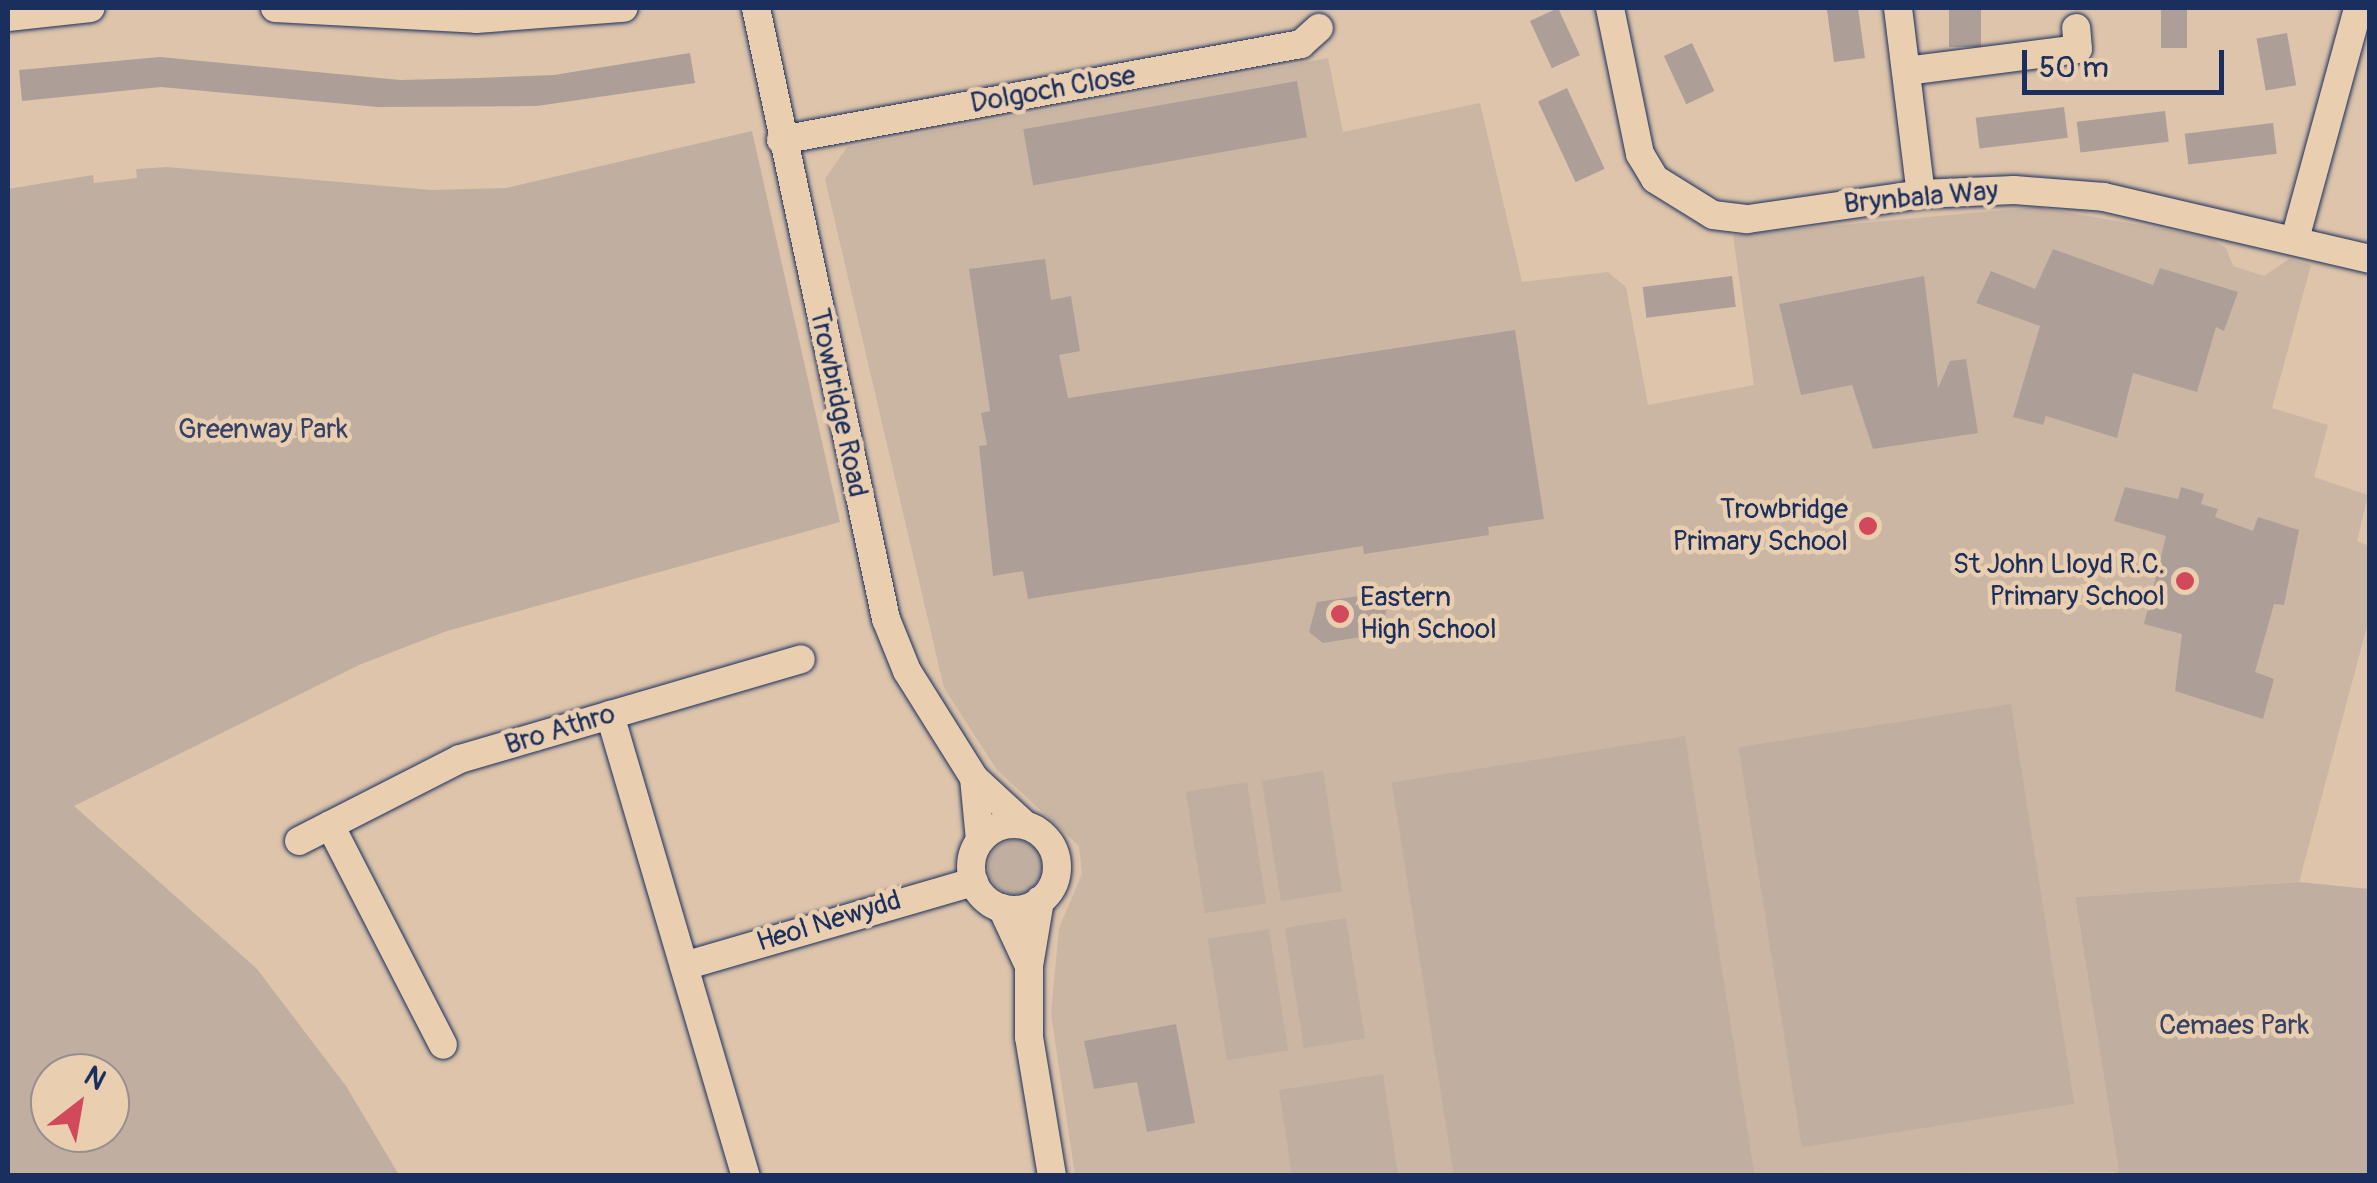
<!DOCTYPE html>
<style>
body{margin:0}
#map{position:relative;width:2377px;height:1183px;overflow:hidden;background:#ddc4ab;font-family:Pangolin,sans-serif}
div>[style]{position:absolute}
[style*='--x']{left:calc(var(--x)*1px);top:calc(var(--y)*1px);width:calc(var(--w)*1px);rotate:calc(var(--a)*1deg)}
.built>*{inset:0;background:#cbb6a4}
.green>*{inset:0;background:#c0afa0;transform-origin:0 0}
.round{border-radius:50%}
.building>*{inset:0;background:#ad9f98;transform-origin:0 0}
.roads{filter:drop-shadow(0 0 2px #1b2f5e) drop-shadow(0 0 2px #1b2f5e)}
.minor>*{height:28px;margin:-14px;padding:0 14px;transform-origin:14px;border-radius:14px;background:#e9ceb0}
.minor>.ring{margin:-14px;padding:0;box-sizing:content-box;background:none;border:28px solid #e9ceb0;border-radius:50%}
.dots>*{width:28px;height:28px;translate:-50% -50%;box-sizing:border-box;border:5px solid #e9ceb0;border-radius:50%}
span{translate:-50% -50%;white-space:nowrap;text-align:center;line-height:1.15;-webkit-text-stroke:9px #e9ceb0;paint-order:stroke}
.street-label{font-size:28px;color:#1b2f5e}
.park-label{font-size:28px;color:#344268}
.poi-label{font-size:28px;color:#1b2f5e}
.right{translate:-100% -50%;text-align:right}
.left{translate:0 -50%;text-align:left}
.frame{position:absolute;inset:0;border:10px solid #1b2f5e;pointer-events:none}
.north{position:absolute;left:30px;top:1053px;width:100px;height:100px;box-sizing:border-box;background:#e9ceb0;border:2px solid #978e8f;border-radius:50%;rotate:31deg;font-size:28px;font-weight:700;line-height:40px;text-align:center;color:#1b2f5e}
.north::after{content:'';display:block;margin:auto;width:35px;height:45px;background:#d1495b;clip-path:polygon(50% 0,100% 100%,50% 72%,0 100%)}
.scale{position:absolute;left:2022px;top:50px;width:202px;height:45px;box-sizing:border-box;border:5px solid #1b2f5e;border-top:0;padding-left:12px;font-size:30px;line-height:35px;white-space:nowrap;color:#1b2f5e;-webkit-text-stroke:8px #e9ceb0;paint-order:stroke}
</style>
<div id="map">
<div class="built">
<i style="clip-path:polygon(1328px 58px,1343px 132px,1480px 103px,1522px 282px,1608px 272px,1626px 287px,1648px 405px,1754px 385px,1733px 235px,2036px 207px,2209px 237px,2226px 248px,2233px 266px,2264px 276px,2289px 259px,2311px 265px,2272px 408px,2328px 425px,2314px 477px,2368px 495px,2357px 541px,2369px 546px,2370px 615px,2299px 882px,2075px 897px,2119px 1172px,1075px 1175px,1051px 1014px,1059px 928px,1082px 874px,1079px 846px,997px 770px,944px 688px,825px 179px,847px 147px)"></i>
</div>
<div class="green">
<i style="clip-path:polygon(evenodd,752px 131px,840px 522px,447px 631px,359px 665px,74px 806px,257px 969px,346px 1086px,399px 1175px,8px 1175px,8px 189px,93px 175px,94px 183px,137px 178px,136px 169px,167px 167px,431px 190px,506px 188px,752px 131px,50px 1073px,110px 1073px,110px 1133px,50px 1133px,50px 1073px)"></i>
<i style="left:2011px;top:704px;width:405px;height:276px;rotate:81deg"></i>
<i style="left:1685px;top:736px;width:444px;height:297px;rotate:81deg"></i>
<i style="left:1323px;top:771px;width:122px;height:62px;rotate:81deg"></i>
<i style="left:1247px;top:782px;width:123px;height:62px;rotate:81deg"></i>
<i class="round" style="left:988px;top:840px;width:54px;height:54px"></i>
<i style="clip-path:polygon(2299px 882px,2369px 889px,2369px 1175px,2102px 1175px,2119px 1172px,2075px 897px)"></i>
<i style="left:1346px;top:918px;width:122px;height:62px;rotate:81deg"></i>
<i style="left:1269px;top:929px;width:123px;height:62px;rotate:81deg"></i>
<i style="clip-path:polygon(1383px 1074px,1398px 1175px,1292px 1175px,1279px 1090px)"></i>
</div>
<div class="building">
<i style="left:1558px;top:8px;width:52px;height:31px;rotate:65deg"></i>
<i style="clip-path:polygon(1842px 8px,1858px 8px,1865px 58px,1834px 62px,1827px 10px)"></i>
<i style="left:1949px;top:8px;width:32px;height:39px"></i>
<i style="left:2161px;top:8px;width:26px;height:40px"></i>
<i style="left:2287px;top:33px;width:53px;height:31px;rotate:80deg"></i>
<i style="left:1692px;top:43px;width:53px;height:31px;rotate:65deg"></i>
<i style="clip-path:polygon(690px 53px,695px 83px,537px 106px,378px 107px,161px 87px,22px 101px,19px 70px,160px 57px,400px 80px,479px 78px,554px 75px)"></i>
<i style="left:1297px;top:81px;width:57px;height:278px;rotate:80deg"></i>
<i style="left:1567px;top:88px;width:89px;height:32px;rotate:65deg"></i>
<i style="left:2064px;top:107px;width:31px;height:89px;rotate:83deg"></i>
<i style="left:2165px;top:111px;width:31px;height:89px;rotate:83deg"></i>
<i style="left:2273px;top:123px;width:31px;height:89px;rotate:83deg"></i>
<i style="clip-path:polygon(2053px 249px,2153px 285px,2160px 268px,2238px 292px,2224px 331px,2216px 327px,2197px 392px,2133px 373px,2117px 438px,2046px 416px,2043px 425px,2013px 417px,2040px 326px,1976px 303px,1991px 271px,2035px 289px)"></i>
<i style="clip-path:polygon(1045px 259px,1051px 300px,1071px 296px,1080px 351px,1059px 355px,1068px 398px,1515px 330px,1544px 519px,1488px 527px,1489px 535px,1364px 554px,1363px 546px,1028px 599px,1023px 571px,993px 576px,979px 446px,987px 445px,981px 413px,990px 411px,969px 269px)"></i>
<i style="left:1732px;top:276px;width:31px;height:90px;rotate:83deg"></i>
<i style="clip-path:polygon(1924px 276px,1938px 388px,1950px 361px,1966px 359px,1978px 433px,1873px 449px,1852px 385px,1801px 395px,1779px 304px)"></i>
<i style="clip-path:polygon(2125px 487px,2178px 499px,2181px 487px,2204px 494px,2201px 504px,2218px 509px,2215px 517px,2253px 531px,2258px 517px,2299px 530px,2284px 605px,2274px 604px,2255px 672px,2274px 679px,2263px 719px,2175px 691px,2182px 634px,2144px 624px,2166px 536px,2114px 521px)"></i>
<i style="clip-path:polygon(1373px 594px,1388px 605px,1380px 634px,1323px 643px,1309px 632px,1317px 602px)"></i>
<i style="clip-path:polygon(1176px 1024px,1195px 1123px,1147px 1132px,1137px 1082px,1094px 1089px,1084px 1041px)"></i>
</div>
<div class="roads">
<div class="minor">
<i style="--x:275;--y:8;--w:201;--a:3.1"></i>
<i style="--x:476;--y:19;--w:148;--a:-4.3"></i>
<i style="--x:756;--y:8;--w:625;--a:77.99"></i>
<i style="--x:886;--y:619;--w:56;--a:68"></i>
<i style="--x:907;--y:671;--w:126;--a:57.9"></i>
<i style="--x:974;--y:778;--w:62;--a:84.5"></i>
<i style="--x:1610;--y:8;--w:149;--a:78.4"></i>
<i style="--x:1640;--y:154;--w:29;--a:59"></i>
<i style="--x:1655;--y:179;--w:68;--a:31.8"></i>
<i style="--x:1713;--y:215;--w:35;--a:7"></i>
<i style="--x:1748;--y:219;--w:175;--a:-8.2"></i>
<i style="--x:1921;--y:194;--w:93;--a:-2.5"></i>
<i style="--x:2014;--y:190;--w:90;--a:4.4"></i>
<i style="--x:2104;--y:197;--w:273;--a:13.1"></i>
<i style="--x:1898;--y:8;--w:187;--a:83"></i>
<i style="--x:8;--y:17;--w:83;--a:-6.2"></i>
<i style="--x:1906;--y:71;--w:173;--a:-7.3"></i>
<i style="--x:2078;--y:49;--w:21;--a:-95"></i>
<i style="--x:781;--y:140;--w:529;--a:-10.46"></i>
<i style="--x:1301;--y:44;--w:24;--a:-42"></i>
<i style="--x:2295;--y:239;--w:239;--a:-74.7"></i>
<i style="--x:610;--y:715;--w:481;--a:73.6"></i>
<i style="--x:974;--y:778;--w:69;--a:42.7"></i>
<i class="ring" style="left:971px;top:824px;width:58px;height:58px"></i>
<i style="--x:330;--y:825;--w:247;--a:62.8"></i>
<i style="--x:299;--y:841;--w:181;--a:-27"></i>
<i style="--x:460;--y:759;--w:355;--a:-16.3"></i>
<i style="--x:1002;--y:908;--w:64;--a:65"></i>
<i style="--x:1029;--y:966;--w:71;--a:90"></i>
<i style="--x:1029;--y:1037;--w:141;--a:80.6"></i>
<i style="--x:684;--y:966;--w:302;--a:-16.2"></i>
<i style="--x:1029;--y:966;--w:67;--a:-80.5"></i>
</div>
</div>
<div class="dots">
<i style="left:1868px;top:526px;background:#d1495b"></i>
<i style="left:2185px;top:581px;background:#d1495b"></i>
<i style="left:1340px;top:614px;background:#d1495b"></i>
</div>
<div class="street-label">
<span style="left:1053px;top:90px;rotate:-10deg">Dolgoch Close</span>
<span style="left:1921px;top:198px;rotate:-5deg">Brynbala Way</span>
<span style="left:838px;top:403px;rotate:78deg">Trowbridge Road</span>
<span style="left:560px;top:730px;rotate:-17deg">Bro Athro</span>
<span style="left:829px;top:922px;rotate:-17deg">Heol Newydd</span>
</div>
<div class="park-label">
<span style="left:263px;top:430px">Greenway Park</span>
<span style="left:2234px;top:1026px">Cemaes Park</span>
</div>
<div class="poi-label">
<span class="right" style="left:1848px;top:526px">Trowbridge<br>Primary School</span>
<span class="right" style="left:2165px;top:581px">St John Lloyd R.C.<br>Primary School</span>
<span class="left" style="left:1360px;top:614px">Eastern<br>High School</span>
</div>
<div class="frame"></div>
<div class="north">N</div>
<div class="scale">50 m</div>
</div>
